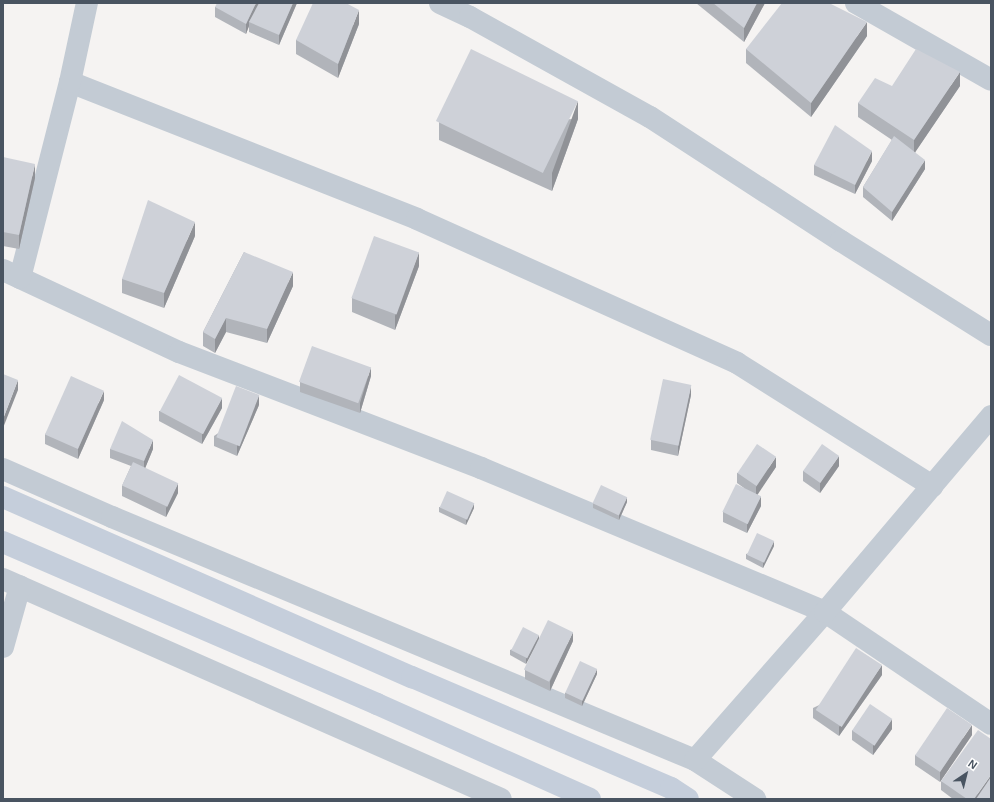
<!DOCTYPE html>
<style>
body{margin:0}
#map{position:relative;width:994px;height:802px;overflow:hidden;background:#f5f3f2;font-family:Helvetica,sans-serif}
div>[style]{position:absolute}
[style*='--x']{left:calc(var(--x)*1px);top:calc(var(--y)*1px);width:calc(var(--w)*1px);rotate:calc(var(--a)*1deg)}
.street>*{height:22px;margin:-11px;padding:0 11px;transform-origin:11px;border-radius:11px;background:#c3cbd4}
.secondary>*{height:22px;margin:-11px;padding:0 11px;transform-origin:11px;border-radius:11px;background:#c5cedb}
.wall>*{inset:0;background:#b1b4ba}
.shaded-wall>*{inset:0;background:#909297}
.building>*{inset:0;background:#ced1d8;transform-origin:0 0}
span{translate:-50% -50%;white-space:nowrap;text-align:center;line-height:1.15;-webkit-text-stroke:3px #fff;paint-order:stroke}
.frame{position:absolute;inset:0;border:4px solid #495461;pointer-events:none}
.north{position:absolute;left:946px;top:754px;width:40px;height:40px;-webkit-text-stroke:3px #fff;paint-order:stroke;rotate:35deg;font-size:11px;font-weight:700;line-height:16px;text-align:center;color:#495461}
.north::after{content:'';display:block;margin:auto;width:14px;height:18px;background:#495461;clip-path:polygon(50% 0,100% 100%,50% 72%,0 100%)}
</style>
<div id="map">
<div class="street">
<i style="--x:440;--y:3;--w:33;--a:25"></i>
<i style="--x:470;--y:17;--w:206;--a:29.1"></i>
<i style="--x:650;--y:117;--w:228;--a:33"></i>
<i style="--x:841;--y:241;--w:177;--a:32.1"></i>
<i style="--x:856;--y:3;--w:155;--a:29.7"></i>
<i style="--x:70;--y:82;--w:373;--a:21.5"></i>
<i style="--x:417;--y:219;--w:351;--a:24.2"></i>
<i style="--x:737;--y:363;--w:231;--a:32.2"></i>
<i style="--x:3;--y:270;--w:194;--a:25"></i>
<i style="--x:179;--y:352;--w:324;--a:21"></i>
<i style="--x:481;--y:468;--w:373;--a:22.7"></i>
<i style="--x:825;--y:612;--w:200;--a:34"></i>
<i style="--x:20;--y:278;--w:202;--a:-75.7"></i>
<i style="--x:70;--y:82;--w:81;--a:-77.9"></i>
<i style="--x:3;--y:469;--w:119;--a:23.8"></i>
<i style="--x:112;--y:517;--w:632;--a:22.63"></i>
<i style="--x:695;--y:760;--w:72;--a:33"></i>
<i style="--x:3;--y:579;--w:544;--a:23.83"></i>
<i style="--x:3;--y:647;--w:63;--a:-74.4"></i>
<i style="--x:695;--y:760;--w:197;--a:-48.7"></i>
<i style="--x:825;--y:612;--w:257;--a:-49.7"></i>
</div>
<div class="secondary">
<i style="--x:3;--y:497;--w:447;--a:23.8"></i>
<i style="--x:412;--y:677;--w:282;--a:23.2"></i>
<i style="--x:671;--y:788;--w:20;--a:33"></i>
<i style="--x:3;--y:542;--w:408;--a:23.4"></i>
<i style="--x:377;--y:704;--w:233;--a:24"></i>
</div>
<div class="wall">
<i style="clip-path:polygon(297px 3px,279px 45px,249px 32px,249px 26px,246px 34px,215px 17px,215px 7px)"></i>
<i style="clip-path:polygon(696px 3px,765px 3px,744px 42px)"></i>
<i style="clip-path:polygon(359px 24px,338px 78px,296px 54px,296px 40px)"></i>
<i style="clip-path:polygon(867px 36px,811px 117px,746px 63px,746px 49px)"></i>
<i style="clip-path:polygon(892px 86px,960px 86px,915px 152px,925px 169px,892px 221px,863px 197px,863px 187px,892px 140px,858px 117px,858px 103px)"></i>
<i style="clip-path:polygon(578px 119px,552px 191px,439px 140px,439px 122px)"></i>
<i style="clip-path:polygon(3px 157px,35px 178px,19px 249px,3px 246px)"></i>
<i style="clip-path:polygon(872px 161px,855px 194px,814px 175px,814px 165px)"></i>
<i style="clip-path:polygon(195px 236px,164px 308px,122px 293px,122px 279px)"></i>
<i style="clip-path:polygon(244px 252px,293px 286px,267px 343px,226px 332px,215px 353px,203px 346px,203px 332px)"></i>
<i style="clip-path:polygon(419px 266px,395px 330px,352px 312px,352px 298px)"></i>
<i style="clip-path:polygon(371px 376px,360px 413px,300px 392px,300px 382px)"></i>
<i style="clip-path:polygon(691px 395px,678px 456px,651px 450px,651px 440px)"></i>
<i style="clip-path:polygon(104px 400px,78px 459px,45px 444px,45px 434px)"></i>
<i style="clip-path:polygon(259px 405px,237px 456px,214px 446px,214px 436px)"></i>
<i style="clip-path:polygon(222px 408px,202px 444px,159px 421px,159px 411px)"></i>
<i style="clip-path:polygon(110px 449px,153px 449px,145px 468px,178px 493px,166px 517px,122px 496px,122px 486px,131px 466px,110px 458px)"></i>
<i style="clip-path:polygon(839px 466px,820px 493px,803px 481px,803px 471px)"></i>
<i style="clip-path:polygon(776px 467px,757px 494px,761px 506px,747px 533px,723px 522px,723px 512px,744px 488px,737px 483px,737px 473px)"></i>
<i style="clip-path:polygon(627px 502px,619px 520px,593px 508px,593px 503px)"></i>
<i style="clip-path:polygon(439px 507px,474px 508px,466px 525px,439px 512px)"></i>
<i style="clip-path:polygon(774px 546px,763px 568px,746px 559px,746px 554px)"></i>
<i style="clip-path:polygon(539px 640px,526px 664px,510px 655px,510px 650px)"></i>
<i style="clip-path:polygon(573px 641px,550px 691px,525px 679px,525px 670px)"></i>
<i style="clip-path:polygon(597px 674px,582px 706px,565px 698px,565px 693px)"></i>
<i style="clip-path:polygon(882px 675px,839px 736px,813px 718px,813px 708px)"></i>
<i style="clip-path:polygon(892px 729px,873px 755px,852px 740px,852px 730px)"></i>
<i style="clip-path:polygon(972px 735px,940px 782px,915px 765px,915px 755px)"></i>
<i style="clip-path:polygon(941px 781px,991px 799px,953px 799px,941px 790px)"></i>
</div>
<div class="shaded-wall">
<i style="clip-path:polygon(256px 3px,261px 3px,249px 22px,249px 26px,246px 34px,246px 24px)"></i>
<i style="clip-path:polygon(293px 3px,297px 3px,279px 45px,279px 35px)"></i>
<i style="clip-path:polygon(757px 3px,765px 3px,744px 42px,744px 28px)"></i>
<i style="clip-path:polygon(359px 10px,359px 24px,338px 78px,338px 64px)"></i>
<i style="clip-path:polygon(867px 22px,867px 36px,811px 117px,811px 103px)"></i>
<i style="clip-path:polygon(960px 72px,960px 86px,914px 154px,914px 140px)"></i>
<i style="clip-path:polygon(578px 101px,578px 119px,552px 191px,552px 173px)"></i>
<i style="clip-path:polygon(872px 151px,872px 161px,855px 194px,855px 185px)"></i>
<i style="clip-path:polygon(925px 160px,925px 169px,892px 221px,892px 212px)"></i>
<i style="clip-path:polygon(35px 164px,35px 178px,19px 249px,19px 235px)"></i>
<i style="clip-path:polygon(195px 222px,195px 236px,164px 308px,164px 293px)"></i>
<i style="clip-path:polygon(419px 252px,419px 266px,395px 330px,395px 316px)"></i>
<i style="clip-path:polygon(293px 272px,293px 286px,267px 343px,267px 329px)"></i>
<i style="clip-path:polygon(226px 318px,226px 332px,215px 353px,215px 339px)"></i>
<i style="clip-path:polygon(371px 367px,371px 376px,360px 413px,360px 403px)"></i>
<i style="clip-path:polygon(18px 380px,18px 390px,3px 428px,3px 419px)"></i>
<i style="clip-path:polygon(691px 385px,691px 395px,678px 456px,678px 446px)"></i>
<i style="clip-path:polygon(104px 391px,104px 400px,78px 459px,78px 449px)"></i>
<i style="clip-path:polygon(259px 395px,259px 405px,237px 456px,237px 446px)"></i>
<i style="clip-path:polygon(222px 398px,222px 408px,202px 444px,202px 434px)"></i>
<i style="clip-path:polygon(153px 440px,153px 449px,144px 471px,144px 461px)"></i>
<i style="clip-path:polygon(839px 456px,839px 466px,820px 493px,820px 483px)"></i>
<i style="clip-path:polygon(776px 457px,776px 467px,756px 497px,756px 487px)"></i>
<i style="clip-path:polygon(178px 483px,178px 493px,166px 517px,166px 508px)"></i>
<i style="clip-path:polygon(761px 496px,761px 506px,747px 533px,747px 523px)"></i>
<i style="clip-path:polygon(627px 497px,627px 502px,619px 520px,619px 515px)"></i>
<i style="clip-path:polygon(474px 503px,474px 508px,466px 525px,466px 520px)"></i>
<i style="clip-path:polygon(774px 541px,774px 546px,763px 568px,763px 563px)"></i>
<i style="clip-path:polygon(573px 632px,573px 641px,550px 691px,550px 681px)"></i>
<i style="clip-path:polygon(539px 635px,539px 640px,526px 664px,526px 659px)"></i>
<i style="clip-path:polygon(882px 665px,882px 675px,839px 736px,839px 727px)"></i>
<i style="clip-path:polygon(597px 669px,597px 674px,582px 706px,582px 701px)"></i>
<i style="clip-path:polygon(892px 719px,892px 729px,873px 755px,873px 746px)"></i>
<i style="clip-path:polygon(972px 725px,972px 735px,940px 782px,940px 772px)"></i>
<i style="clip-path:polygon(991px 775px,991px 784px,980px 799px,974px 799px)"></i>
</div>
<div class="building">
<i style="clip-path:polygon(217px 3px,256px 3px,246px 24px,215px 7px)"></i>
<i style="clip-path:polygon(259px 3px,293px 3px,279px 35px,249px 22px)"></i>
<i style="clip-path:polygon(313px 3px,346px 3px,359px 10px,338px 64px,296px 40px)"></i>
<i style="clip-path:polygon(713px 3px,757px 3px,744px 28px)"></i>
<i style="clip-path:polygon(782px 3px,829px 3px,867px 22px,811px 103px,746px 49px)"></i>
<i style="left:471px;top:49px;width:119px;height:80px;rotate:26deg"></i>
<i style="clip-path:polygon(916px 49px,960px 72px,914px 140px,858px 103px,875px 78px,892px 86px)"></i>
<i style="clip-path:polygon(835px 125px,872px 151px,855px 185px,814px 165px)"></i>
<i style="clip-path:polygon(894px 136px,925px 160px,892px 212px,863px 187px)"></i>
<i style="clip-path:polygon(3px 157px,35px 164px,19px 235px,3px 232px)"></i>
<i style="clip-path:polygon(148px 200px,195px 222px,164px 293px,122px 279px)"></i>
<i style="left:374px;top:236px;width:48px;height:66px;rotate:20deg"></i>
<i style="clip-path:polygon(244px 252px,293px 272px,267px 329px,226px 318px,215px 339px,203px 332px)"></i>
<i style="left:312px;top:346px;width:63px;height:38px;rotate:20deg"></i>
<i style="clip-path:polygon(3px 374px,18px 380px,3px 419px)"></i>
<i style="left:179px;top:375px;width:49px;height:41px;rotate:28deg"></i>
<i style="left:71px;top:376px;width:36px;height:64px;rotate:24deg"></i>
<i style="left:663px;top:379px;width:29px;height:62px;rotate:12deg"></i>
<i style="left:236px;top:386px;width:25px;height:55px;rotate:21deg"></i>
<i style="clip-path:polygon(122px 421px,153px 440px,144px 461px,110px 449px)"></i>
<i style="left:757px;top:444px;width:23px;height:35px;rotate:34deg"></i>
<i style="left:822px;top:444px;width:21px;height:33px;rotate:35deg"></i>
<i style="left:133px;top:462px;width:50px;height:26px;rotate:25deg"></i>
<i style="left:736px;top:484px;width:28px;height:31px;rotate:26deg"></i>
<i style="left:601px;top:485px;width:29px;height:20px;rotate:25deg"></i>
<i style="left:447px;top:491px;width:30px;height:18px;rotate:24deg"></i>
<i style="left:757px;top:533px;width:19px;height:24px;rotate:25deg"></i>
<i style="left:548px;top:620px;width:28px;height:55px;rotate:26deg"></i>
<i style="left:523px;top:627px;width:18px;height:26px;rotate:27deg"></i>
<i style="left:856px;top:648px;width:31px;height:74px;rotate:33deg"></i>
<i style="left:580px;top:661px;width:19px;height:35px;rotate:25deg"></i>
<i style="left:870px;top:704px;width:27px;height:32px;rotate:34deg"></i>
<i style="left:947px;top:708px;width:30px;height:57px;rotate:34deg"></i>
<i style="clip-path:polygon(978px 730px,991px 739px,991px 775px,974px 799px,967px 799px,941px 781px)"></i>
<i style="clip-path:polygon(991px 777px,991px 799px,976px 799px)"></i>
</div>
<div class="frame"></div>
<div class="north">N</div>
</div>
